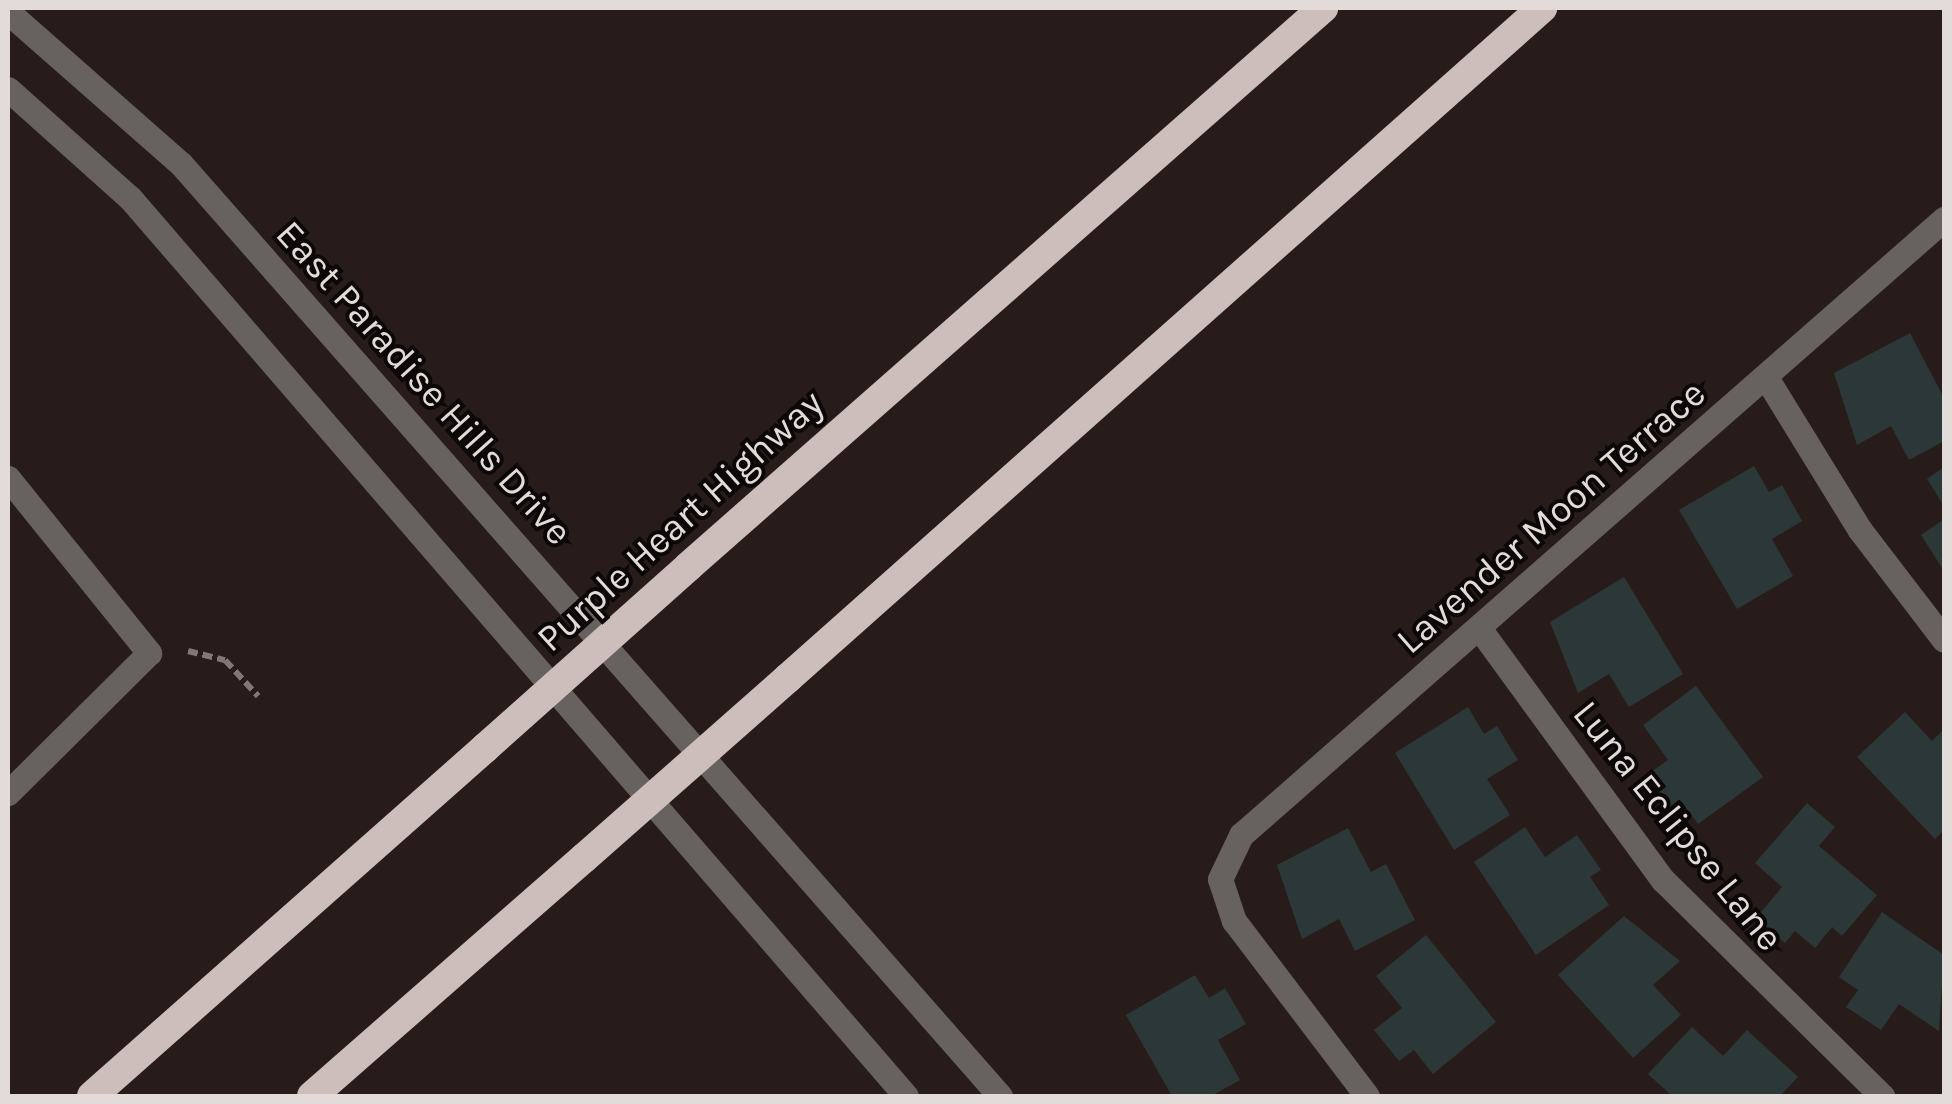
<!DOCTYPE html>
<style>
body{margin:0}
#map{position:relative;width:1952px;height:1104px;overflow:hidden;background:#271c1a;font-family:Karla,sans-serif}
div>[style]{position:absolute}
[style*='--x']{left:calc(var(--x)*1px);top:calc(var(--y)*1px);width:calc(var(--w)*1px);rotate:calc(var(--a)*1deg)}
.building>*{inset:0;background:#2b3837}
.path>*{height:6px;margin-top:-3px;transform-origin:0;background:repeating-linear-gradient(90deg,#817876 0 10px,transparent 0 15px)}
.minor>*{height:25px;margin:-12.5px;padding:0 12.5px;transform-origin:12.5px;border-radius:12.5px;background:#676160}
.tertiary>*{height:25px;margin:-12.5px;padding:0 12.5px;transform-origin:12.5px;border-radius:12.5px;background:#676160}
.motorway>*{height:30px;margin:-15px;padding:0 15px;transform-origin:15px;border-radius:15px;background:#cdbebb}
.motorway-bridge>*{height:30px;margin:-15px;padding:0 15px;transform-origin:15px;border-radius:15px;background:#cdbebb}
span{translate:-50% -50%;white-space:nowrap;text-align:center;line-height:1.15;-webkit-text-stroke:8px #0c0807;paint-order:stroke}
.street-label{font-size:38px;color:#e3dbda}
.frame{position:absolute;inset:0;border:10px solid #e3dbda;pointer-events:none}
</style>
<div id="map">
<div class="building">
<i style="clip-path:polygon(1910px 333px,1944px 398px,1944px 441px,1909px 460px,1891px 426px,1857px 445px,1834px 373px)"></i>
<i style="clip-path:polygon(1754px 466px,1769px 492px,1782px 485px,1802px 521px,1772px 539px,1793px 576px,1737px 609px,1679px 510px)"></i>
<i style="clip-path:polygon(1944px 467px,1944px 506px,1927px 479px)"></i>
<i style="clip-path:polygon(1944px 519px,1944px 571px,1921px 535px)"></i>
<i style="clip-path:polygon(1624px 577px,1683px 674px,1629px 707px,1609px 674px,1578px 693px,1550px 622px)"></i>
<i style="clip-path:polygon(1696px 686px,1763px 777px,1698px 824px,1681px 801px,1665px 813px,1641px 779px,1668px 760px,1643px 725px)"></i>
<i style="clip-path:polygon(1468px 707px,1484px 734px,1497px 726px,1518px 760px,1487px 779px,1510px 815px,1454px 850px,1395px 753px)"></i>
<i style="clip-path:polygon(1905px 712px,1932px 741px,1944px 729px,1944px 830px,1935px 839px,1857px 757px)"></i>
<i style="clip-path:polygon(1807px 803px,1835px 827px,1819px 846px,1877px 895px,1842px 936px,1832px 927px,1815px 948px,1795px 931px,1785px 943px,1756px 918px,1782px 887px,1755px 863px)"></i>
<i style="clip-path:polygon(1525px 827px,1545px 857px,1577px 835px,1601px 870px,1590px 877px,1609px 905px,1536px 955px,1474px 862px)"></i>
<i style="clip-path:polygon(1348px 828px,1371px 872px,1386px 864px,1415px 920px,1355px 951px,1339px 919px,1302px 939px,1277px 865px)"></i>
<i style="clip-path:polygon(1882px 912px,1944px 955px,1939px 1031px,1899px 1004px,1881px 1030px,1846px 1007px,1858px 990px,1839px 977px)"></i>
<i style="clip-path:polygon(1624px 916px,1680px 961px,1653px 985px,1681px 1015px,1633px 1058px,1558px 975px)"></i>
<i style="clip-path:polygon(1426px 935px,1496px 1022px,1433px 1074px,1414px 1050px,1399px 1061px,1374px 1030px,1402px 1008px,1376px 976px)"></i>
<i style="clip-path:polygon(1195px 975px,1209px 998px,1225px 988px,1246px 1024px,1218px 1040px,1240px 1080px,1211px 1096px,1172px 1096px,1126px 1015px)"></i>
<i style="clip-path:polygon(1692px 1027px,1723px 1056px,1747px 1030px,1798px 1077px,1780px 1096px,1672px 1096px,1648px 1074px)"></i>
</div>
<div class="path">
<i style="--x:188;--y:651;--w:38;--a:14"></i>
<i style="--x:225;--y:660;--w:49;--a:47.5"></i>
</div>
<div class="minor">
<i style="--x:1767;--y:379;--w:177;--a:58.4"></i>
<i style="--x:1860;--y:530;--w:138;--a:52.6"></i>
<i style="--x:8;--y:478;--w:225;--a:51.1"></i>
<i style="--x:149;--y:653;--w:199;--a:135.2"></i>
<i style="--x:1479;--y:628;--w:312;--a:53.9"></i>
<i style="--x:1663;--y:880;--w:308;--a:44.6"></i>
<i style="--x:1367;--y:1096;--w:220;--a:-127.2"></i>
<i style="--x:1234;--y:921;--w:44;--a:-108.4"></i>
<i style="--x:1220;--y:879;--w:49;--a:-64.5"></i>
<i style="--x:1241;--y:835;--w:935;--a:-41.23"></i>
</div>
<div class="tertiary">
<i style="--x:8;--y:12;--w:230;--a:41.3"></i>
<i style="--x:181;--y:164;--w:1241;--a:48.69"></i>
<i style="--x:8;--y:89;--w:164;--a:41.8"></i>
<i style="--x:130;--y:198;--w:1187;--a:49.17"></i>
</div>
<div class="motorway">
<i style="--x:689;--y:566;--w:845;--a:-41.35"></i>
<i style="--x:788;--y:678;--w:1009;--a:-41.62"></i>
<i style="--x:92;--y:1096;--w:525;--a:-41.52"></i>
<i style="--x:312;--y:1096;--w:361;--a:-41.2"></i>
</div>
<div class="motorway-bridge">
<i style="--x:485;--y:748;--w:273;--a:-41.7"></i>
<i style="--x:584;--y:858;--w:272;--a:-41.4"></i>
</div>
<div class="street-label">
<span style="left:424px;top:383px;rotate:48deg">East Paradise Hills Drive</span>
<span style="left:1551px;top:517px;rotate:-41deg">Lavender Moon Terrace</span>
<span style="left:680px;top:521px;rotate:-42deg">Purple Heart Highway</span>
<span style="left:1678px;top:826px;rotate:51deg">Luna Eclipse Lane</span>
</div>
<div class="frame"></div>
</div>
